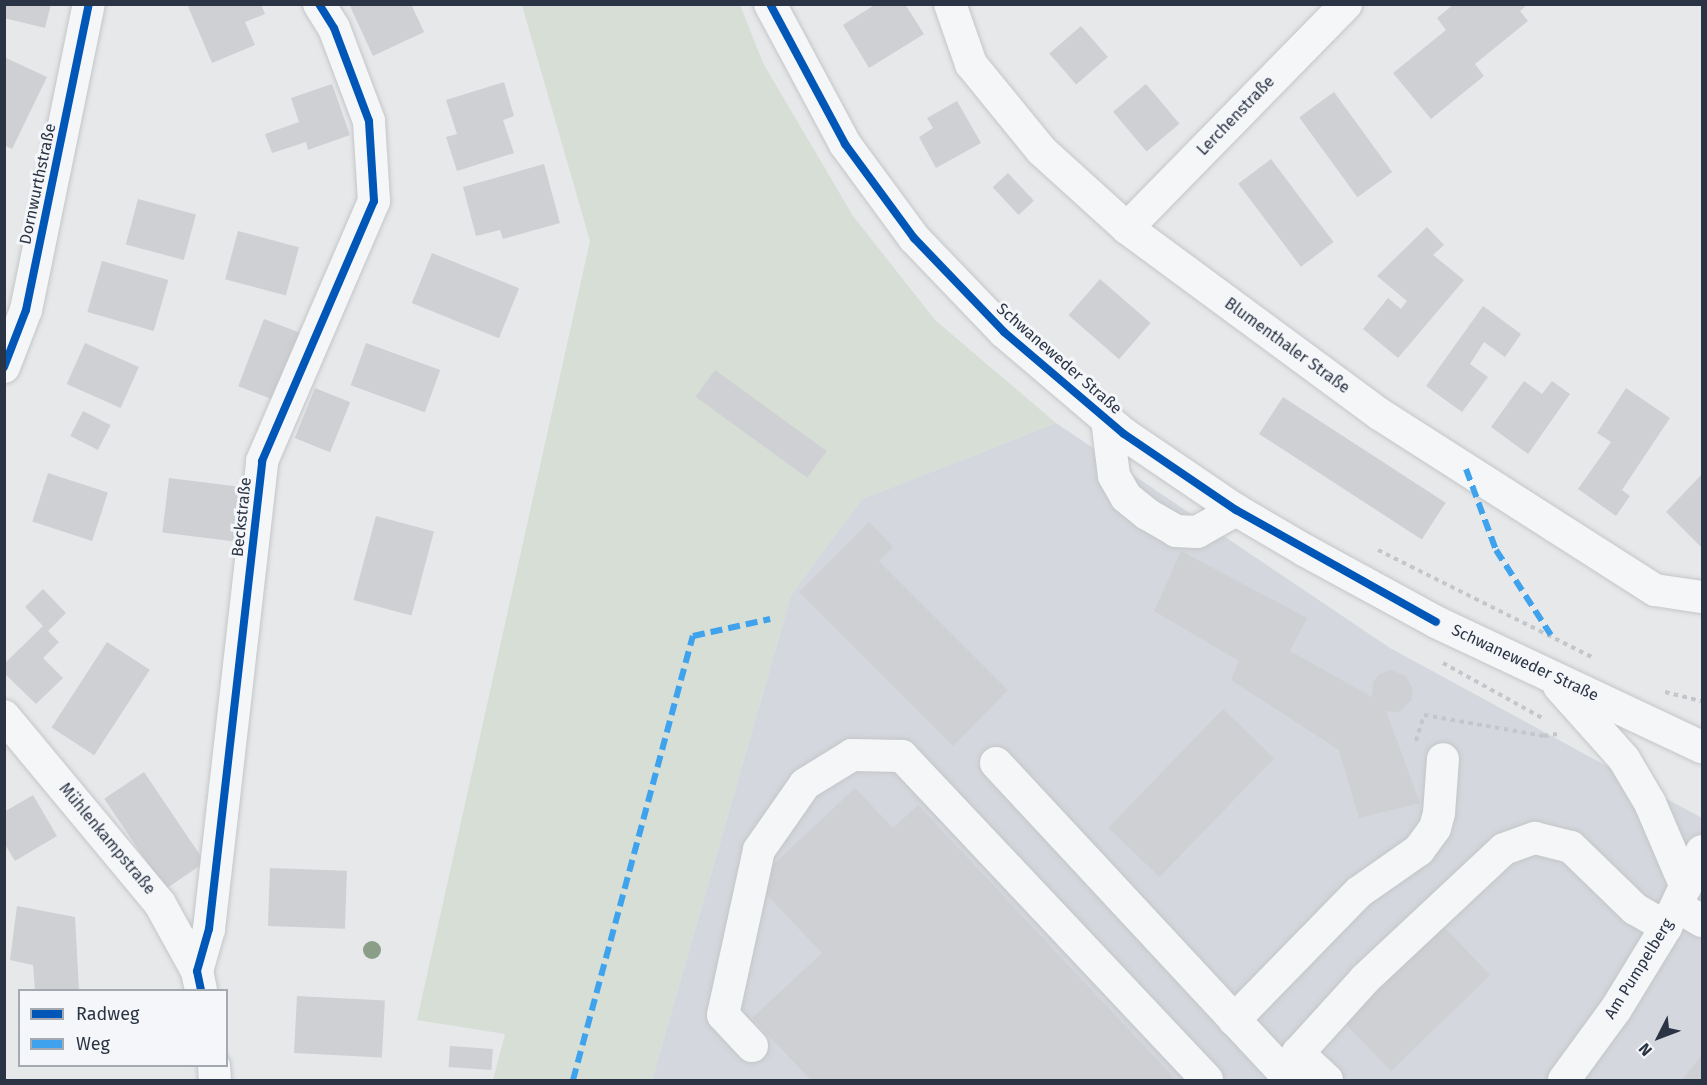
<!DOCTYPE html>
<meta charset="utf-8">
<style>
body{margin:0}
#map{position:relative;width:1707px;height:1085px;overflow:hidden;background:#e6e8ea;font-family:"Fira Sans",sans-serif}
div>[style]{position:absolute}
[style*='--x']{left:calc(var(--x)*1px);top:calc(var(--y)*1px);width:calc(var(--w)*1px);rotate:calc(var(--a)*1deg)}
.built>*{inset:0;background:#d4d7dd}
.green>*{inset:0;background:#d6ded6}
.building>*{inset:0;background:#ced0d3;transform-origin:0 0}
.path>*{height:4px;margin-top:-2px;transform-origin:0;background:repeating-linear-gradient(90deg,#c5c6ca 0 4.5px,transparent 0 9px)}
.roads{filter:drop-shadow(0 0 2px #c4c6c8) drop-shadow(0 0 2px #c4c6c8)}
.minor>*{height:32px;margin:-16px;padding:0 16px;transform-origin:16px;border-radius:16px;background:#f5f6f7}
.quiet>*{height:6px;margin-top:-3px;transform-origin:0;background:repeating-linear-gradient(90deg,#3ea3ec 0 12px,transparent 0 18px)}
.cycleway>*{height:8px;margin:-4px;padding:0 4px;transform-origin:4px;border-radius:4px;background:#0057b8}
.trees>*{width:18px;height:18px;margin:-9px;border-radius:50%;background:#8a9e88}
span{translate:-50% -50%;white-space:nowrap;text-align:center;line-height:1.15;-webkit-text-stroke:6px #f4f6f9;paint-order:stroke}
.street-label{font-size:16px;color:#2b3445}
.frame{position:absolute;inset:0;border:6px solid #2b3445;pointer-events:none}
.legend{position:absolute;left:18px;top:989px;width:210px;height:78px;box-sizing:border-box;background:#f4f6f9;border:2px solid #a4a8b1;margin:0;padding:8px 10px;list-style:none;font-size:18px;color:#2b3445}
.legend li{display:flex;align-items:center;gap:12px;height:30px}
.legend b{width:30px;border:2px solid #a4a8b1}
.north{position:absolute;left:1629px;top:1007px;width:60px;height:60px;-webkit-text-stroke:4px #f4f6f9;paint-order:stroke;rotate:228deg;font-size:16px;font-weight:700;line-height:24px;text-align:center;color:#2b3445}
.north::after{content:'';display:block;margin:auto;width:21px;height:27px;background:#2b3445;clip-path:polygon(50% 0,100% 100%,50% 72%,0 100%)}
</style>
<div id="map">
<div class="built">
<i style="clip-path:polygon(1056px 423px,1390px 648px,1702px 818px,1702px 1080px,652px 1080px,791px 595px,862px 499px)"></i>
</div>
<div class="green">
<i style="clip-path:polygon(522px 5px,740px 5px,763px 63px,853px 216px,935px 320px,1056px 423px,862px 499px,791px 595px,652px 1080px,493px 1080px,505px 1034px,417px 1020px,590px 241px)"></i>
</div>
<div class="building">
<i style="clip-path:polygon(4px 4px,51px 4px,45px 28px,4px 18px)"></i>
<i style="clip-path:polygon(187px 4px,261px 4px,265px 14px,245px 22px,255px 45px,212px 63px)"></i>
<i style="clip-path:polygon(349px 4px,411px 4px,424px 32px,373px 56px)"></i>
<i style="clip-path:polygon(876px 4px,905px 4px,924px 34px,869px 68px,843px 25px)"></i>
<i style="clip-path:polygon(1454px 4px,1528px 4px,1520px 11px,1528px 21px,1475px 64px,1484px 76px,1431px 119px,1393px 73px,1446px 30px,1437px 18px)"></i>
<i style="left:1081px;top:26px;width:41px;height:42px;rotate:49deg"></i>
<i style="clip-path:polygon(4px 57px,47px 77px,12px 149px,4px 145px)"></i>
<i style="clip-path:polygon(504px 82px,514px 116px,503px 120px,514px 153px,457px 171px,446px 137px,457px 134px,446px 100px)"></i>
<i style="clip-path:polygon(332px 84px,350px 135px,308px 150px,306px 142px,272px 153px,265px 134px,299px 122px,291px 98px)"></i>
<i style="left:1146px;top:84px;width:52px;height:43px;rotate:50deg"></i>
<i style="left:1334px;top:92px;width:99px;height:43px;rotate:54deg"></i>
<i style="clip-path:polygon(957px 101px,981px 143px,936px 168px,919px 137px,933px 128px,927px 118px)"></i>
<i style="left:1271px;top:159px;width:104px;height:41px;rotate:53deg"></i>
<i style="clip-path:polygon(544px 164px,560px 223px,503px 239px,500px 230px,476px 236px,463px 187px)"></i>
<i style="left:1008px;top:173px;width:38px;height:21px;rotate:47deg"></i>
<i style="left:138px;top:199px;width:60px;height:47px;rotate:15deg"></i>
<i style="clip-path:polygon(1427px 227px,1444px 245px,1433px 255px,1464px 280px,1398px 358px,1363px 329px,1388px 298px,1401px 309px,1407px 301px,1377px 276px)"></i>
<i style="left:238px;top:231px;width:63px;height:50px;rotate:15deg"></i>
<i style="left:432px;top:253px;width:94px;height:54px;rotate:22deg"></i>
<i style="left:102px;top:261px;width:69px;height:53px;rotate:16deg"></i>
<i style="left:1100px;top:279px;width:67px;height:48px;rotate:41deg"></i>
<i style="clip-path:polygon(1483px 306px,1521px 334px,1505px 357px,1484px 342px,1470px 364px,1488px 377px,1462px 412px,1426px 386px)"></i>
<i style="left:264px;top:319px;width:42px;height:72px;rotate:21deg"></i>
<i style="left:85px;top:343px;width:59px;height:45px;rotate:24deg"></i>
<i style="left:366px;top:343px;width:79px;height:45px;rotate:20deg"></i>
<i style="left:715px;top:370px;width:138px;height:33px;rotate:36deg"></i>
<i style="clip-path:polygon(1524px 381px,1542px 394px,1552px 381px,1570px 394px,1528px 454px,1491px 427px)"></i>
<i style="left:315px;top:388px;width:38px;height:54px;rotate:22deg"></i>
<i style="clip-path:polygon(1626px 388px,1670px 418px,1622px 490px,1630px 496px,1616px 516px,1578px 489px,1611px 442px,1597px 433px)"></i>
<i style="left:1283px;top:397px;width:194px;height:44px;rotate:33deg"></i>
<i style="left:83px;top:411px;width:31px;height:28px;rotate:27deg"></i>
<i style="left:48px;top:473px;width:63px;height:51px;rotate:18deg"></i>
<i style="clip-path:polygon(1702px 474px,1702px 548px,1666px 512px)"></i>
<i style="left:169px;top:478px;width:77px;height:55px;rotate:7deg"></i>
<i style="left:376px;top:516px;width:60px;height:87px;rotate:15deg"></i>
<i style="clip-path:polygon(869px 522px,893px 547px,879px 561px,1008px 690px,953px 746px,799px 592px)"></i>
<i style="clip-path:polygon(1181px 551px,1307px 618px,1290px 651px,1372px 697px,1373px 682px,1380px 674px,1391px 670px,1406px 676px,1413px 690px,1411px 701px,1399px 712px,1386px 711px,1420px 803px,1359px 818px,1339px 750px,1231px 680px,1239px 661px,1154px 611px)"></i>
<i style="clip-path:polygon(43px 589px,66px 613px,48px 631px,59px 642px,43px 658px,63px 678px,36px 704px,4px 673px,4px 664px,43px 626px,25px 607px)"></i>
<i style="left:107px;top:642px;width:51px;height:102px;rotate:33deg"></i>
<i style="left:1223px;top:709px;width:71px;height:165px;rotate:44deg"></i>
<i style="left:144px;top:772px;width:109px;height:48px;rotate:56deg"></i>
<i style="clip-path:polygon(855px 788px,893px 828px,918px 805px,1176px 1080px,811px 1080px,752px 1018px,822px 953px,755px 882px)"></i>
<i style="clip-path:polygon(33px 795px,57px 836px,15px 861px,4px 843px,4px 812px)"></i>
<i style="left:270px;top:868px;width:77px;height:58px;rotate:2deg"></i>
<i style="clip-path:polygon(17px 906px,75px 917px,79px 990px,35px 990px,33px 965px,10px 960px)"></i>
<i style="left:1436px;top:919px;width:78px;height:138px;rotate:46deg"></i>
<i style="left:297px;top:996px;width:88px;height:57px;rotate:3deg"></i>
<i style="left:450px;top:1046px;width:43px;height:21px;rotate:4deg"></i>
<i style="clip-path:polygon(1702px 1055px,1702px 1080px,1682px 1080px)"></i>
</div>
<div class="path">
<i style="--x:1378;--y:550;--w:241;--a:26.6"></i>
<i style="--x:1443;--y:663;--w:115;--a:29"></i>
<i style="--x:1665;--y:692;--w:38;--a:14"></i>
<i style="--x:1416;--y:741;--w:27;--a:-73"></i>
<i style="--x:1424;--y:715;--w:122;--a:9.9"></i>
<i style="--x:1544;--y:736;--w:13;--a:-9"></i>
</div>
<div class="roads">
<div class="minor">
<i style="--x:770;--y:4;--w:159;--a:61.8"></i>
<i style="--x:845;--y:144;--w:117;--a:53.7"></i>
<i style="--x:914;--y:238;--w:130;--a:46.2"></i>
<i style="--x:1004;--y:332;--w:157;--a:40.4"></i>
<i style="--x:1124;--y:434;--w:135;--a:34.2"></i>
<i style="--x:1236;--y:510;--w:81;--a:30.4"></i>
<i style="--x:1306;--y:551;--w:148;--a:28.6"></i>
<i style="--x:1436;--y:622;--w:294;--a:25.2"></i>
<i style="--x:950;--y:4;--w:64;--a:70.7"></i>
<i style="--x:971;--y:64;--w:112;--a:50.8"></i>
<i style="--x:1042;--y:151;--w:115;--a:42.2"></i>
<i style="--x:1127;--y:228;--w:315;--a:36.4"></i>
<i style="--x:1381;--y:415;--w:325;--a:32.6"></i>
<i style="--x:1655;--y:590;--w:48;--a:8.5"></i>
<i style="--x:1127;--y:228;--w:313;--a:-45.6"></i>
<i style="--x:4;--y:367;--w:61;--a:-68.9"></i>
<i style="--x:26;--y:310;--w:312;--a:-78.4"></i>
<i style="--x:1107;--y:419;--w:57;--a:83"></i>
<i style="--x:1114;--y:476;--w:24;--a:60"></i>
<i style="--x:1126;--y:497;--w:27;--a:39"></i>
<i style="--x:1147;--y:514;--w:34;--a:30"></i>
<i style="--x:1176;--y:531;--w:21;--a:3"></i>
<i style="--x:1197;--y:532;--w:45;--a:-29.4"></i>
<i style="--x:1559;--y:686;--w:98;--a:48.3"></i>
<i style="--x:1624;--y:759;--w:51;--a:59.4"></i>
<i style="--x:1650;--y:803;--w:91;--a:66.8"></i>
<i style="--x:4;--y:716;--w:244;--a:50.3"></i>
<i style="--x:160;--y:904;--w:77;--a:61.1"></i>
<i style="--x:996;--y:763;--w:433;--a:47.1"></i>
<i style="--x:1677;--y:906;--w:29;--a:31"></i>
<i style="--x:201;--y:990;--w:19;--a:-102"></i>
<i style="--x:197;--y:971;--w:44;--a:-74.1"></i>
<i style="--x:209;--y:929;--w:471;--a:-83.5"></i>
<i style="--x:262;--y:461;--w:283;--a:-66.7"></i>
<i style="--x:374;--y:201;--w:80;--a:-93.6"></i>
<i style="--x:369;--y:121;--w:99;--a:-110.6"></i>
<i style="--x:334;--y:28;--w:28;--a:-122"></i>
<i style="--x:1234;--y:1020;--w:179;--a:-45.7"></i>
<i style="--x:1359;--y:892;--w:73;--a:-35"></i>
<i style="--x:1419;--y:850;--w:27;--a:-54"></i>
<i style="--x:1435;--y:828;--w:16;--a:-75"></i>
<i style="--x:1439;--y:813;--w:54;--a:-85.8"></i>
<i style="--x:752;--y:1046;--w:42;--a:-133.1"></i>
<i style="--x:723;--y:1015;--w:169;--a:-77.7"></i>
<i style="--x:759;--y:850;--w:80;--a:-55.1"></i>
<i style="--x:805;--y:784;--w:55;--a:-31.7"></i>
<i style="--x:852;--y:755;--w:50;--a:1.1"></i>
<i style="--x:902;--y:756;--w:445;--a:46.7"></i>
<i style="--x:214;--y:1066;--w:14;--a:86"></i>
<i style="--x:1327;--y:1080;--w:40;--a:-137"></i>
<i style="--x:1298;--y:1053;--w:100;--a:-47.8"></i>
<i style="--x:1365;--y:979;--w:190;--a:-43.1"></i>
<i style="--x:1504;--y:849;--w:33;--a:-20"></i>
<i style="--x:1535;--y:838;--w:37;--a:14"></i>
<i style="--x:1571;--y:847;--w:89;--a:44.1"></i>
<i style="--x:1635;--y:909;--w:36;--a:30"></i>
<i style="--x:1564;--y:1080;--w:88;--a:-53.8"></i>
<i style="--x:1616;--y:1009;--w:96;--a:-58.6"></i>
<i style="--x:1666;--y:927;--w:84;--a:-64.7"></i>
</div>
</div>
<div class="quiet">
<i style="--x:1466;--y:469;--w:86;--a:69.7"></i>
<i style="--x:1496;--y:550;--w:101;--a:57.1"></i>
<i style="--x:573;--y:1080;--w:460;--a:-74.9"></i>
<i style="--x:693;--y:636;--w:79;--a:-12.4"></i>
</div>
<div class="cycleway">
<i style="--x:770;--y:4;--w:159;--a:61.8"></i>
<i style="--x:845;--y:144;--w:117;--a:53.7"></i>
<i style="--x:914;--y:238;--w:130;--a:46.2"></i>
<i style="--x:1004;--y:332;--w:157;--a:40.4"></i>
<i style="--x:1124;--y:434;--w:135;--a:34.2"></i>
<i style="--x:1236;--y:510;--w:229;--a:29.2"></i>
<i style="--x:4;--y:367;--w:61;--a:-68.9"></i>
<i style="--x:26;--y:310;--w:312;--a:-78.4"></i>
<i style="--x:201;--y:990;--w:19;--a:-102"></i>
<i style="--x:197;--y:971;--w:44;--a:-74.1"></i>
<i style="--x:209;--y:929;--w:471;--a:-83.5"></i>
<i style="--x:262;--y:461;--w:283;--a:-66.7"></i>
<i style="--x:374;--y:201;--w:80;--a:-93.6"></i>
<i style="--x:369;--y:121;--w:99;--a:-110.6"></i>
<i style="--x:334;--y:28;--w:28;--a:-122"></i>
</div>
<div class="trees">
<i style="left:372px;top:950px"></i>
</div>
<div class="street-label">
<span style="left:1236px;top:116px;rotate:-46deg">Lerchenstraße</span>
<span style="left:38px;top:184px;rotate:-78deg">Dornwurthstraße</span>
<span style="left:1287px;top:346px;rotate:36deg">Blumenthaler Straße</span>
<span style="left:1059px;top:359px;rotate:41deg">Schwaneweder Straße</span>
<span style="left:242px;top:517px;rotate:-84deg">Beckstraße</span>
<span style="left:1525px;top:663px;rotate:25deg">Schwaneweder Straße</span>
<span style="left:107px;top:839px;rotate:50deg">Mühlenkampstraße</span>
<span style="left:1639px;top:969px;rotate:-58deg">Am Pumpelberg</span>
</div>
<div class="frame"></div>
<ul class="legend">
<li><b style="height:8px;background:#0057b8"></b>Radweg</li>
<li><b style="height:8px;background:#3ea3ec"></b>Weg</li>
</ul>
<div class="north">N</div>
</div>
